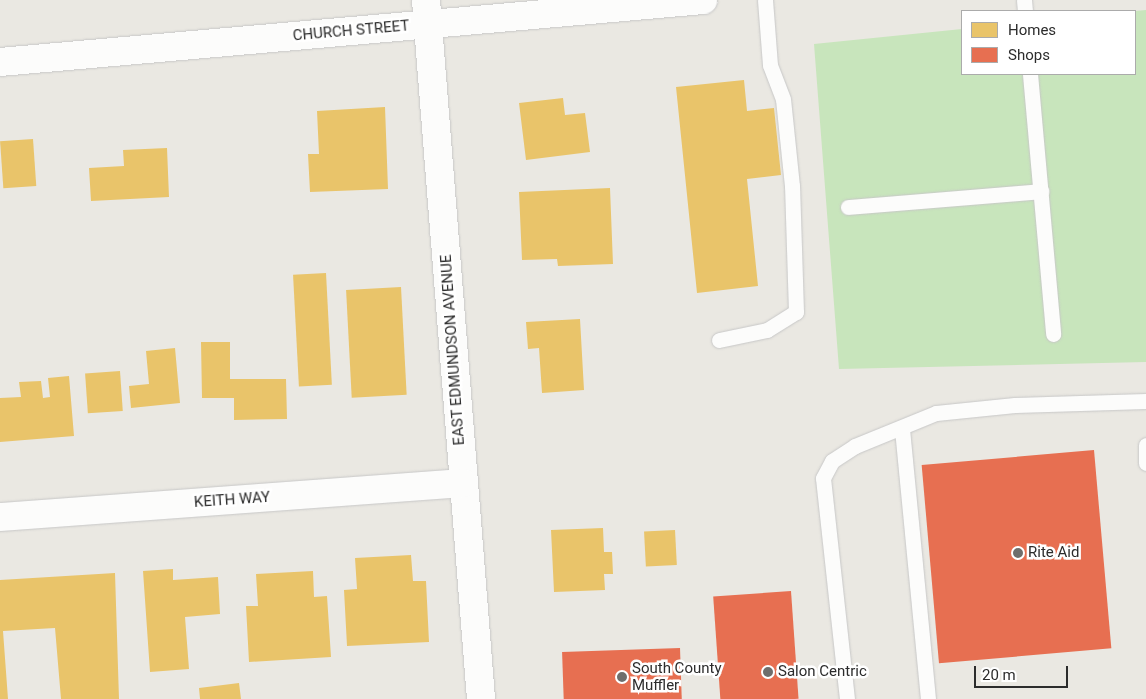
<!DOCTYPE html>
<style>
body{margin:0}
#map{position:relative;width:1146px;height:699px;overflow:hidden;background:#eae8e2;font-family:Roboto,sans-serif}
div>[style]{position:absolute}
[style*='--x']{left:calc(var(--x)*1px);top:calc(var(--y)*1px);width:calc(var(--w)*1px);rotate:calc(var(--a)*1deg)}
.green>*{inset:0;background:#c8e5bc}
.homes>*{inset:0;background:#e9c46a;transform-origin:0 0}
.shops>*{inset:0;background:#e76f51;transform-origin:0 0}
.roads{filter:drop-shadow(0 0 1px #c7c7c7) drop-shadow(0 0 1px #c7c7c7)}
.service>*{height:15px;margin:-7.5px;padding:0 7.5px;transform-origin:7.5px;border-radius:7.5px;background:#fcfcfb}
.minor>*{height:28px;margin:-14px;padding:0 14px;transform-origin:14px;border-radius:14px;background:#fcfcfb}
.dots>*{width:14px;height:14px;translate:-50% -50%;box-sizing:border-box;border:2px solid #fff;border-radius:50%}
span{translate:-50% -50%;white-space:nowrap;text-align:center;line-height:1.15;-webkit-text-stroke:5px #fff;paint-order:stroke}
.street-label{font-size:15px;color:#2c2c2c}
.poi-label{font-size:15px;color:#2c2c2c}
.left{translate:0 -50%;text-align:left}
.legend{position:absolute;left:961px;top:10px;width:175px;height:65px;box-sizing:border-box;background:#fff;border:1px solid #ababab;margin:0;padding:6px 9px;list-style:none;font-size:15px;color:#2c2c2c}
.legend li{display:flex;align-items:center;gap:10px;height:25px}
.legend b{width:25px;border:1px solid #ababab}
.scale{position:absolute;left:974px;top:666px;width:94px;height:22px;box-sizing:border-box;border:2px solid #2c2c2c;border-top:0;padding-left:6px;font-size:15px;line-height:18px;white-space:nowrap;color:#2c2c2c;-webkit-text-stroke:4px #fff;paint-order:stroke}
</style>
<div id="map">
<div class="green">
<i style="clip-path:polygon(1146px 10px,1146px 362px,839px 369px,814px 44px,962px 29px,962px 74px,1135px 74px,1135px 11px)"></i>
</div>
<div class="homes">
<i style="clip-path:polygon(744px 80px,747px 111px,774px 108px,781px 175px,747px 179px,758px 286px,697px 293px,676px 87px)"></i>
<i style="clip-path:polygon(563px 98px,565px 115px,585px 113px,590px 152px,526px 160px,519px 103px)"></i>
<i style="clip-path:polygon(385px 107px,388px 189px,310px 192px,308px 154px,319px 154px,317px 111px)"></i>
<i style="left:33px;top:139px;width:47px;height:33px;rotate:86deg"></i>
<i style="clip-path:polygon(167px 148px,169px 197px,91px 201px,89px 168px,124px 166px,123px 150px)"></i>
<i style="clip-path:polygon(610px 188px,613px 264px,558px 266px,557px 259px,522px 260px,519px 192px)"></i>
<i style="left:326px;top:273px;width:112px;height:33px;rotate:87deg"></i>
<i style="left:401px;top:287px;width:108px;height:55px;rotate:87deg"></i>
<i style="clip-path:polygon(580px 319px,584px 390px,542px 393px,539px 348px,528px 349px,526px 322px)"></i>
<i style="clip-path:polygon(201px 342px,230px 342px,230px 379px,286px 379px,287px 419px,234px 420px,234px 398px,202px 398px)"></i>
<i style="clip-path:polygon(175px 348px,180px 403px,131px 408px,129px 386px,149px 384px,146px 351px)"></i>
<i style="left:120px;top:371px;width:40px;height:35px;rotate:86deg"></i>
<i style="clip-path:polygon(69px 376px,74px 436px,0 442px,0 398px,21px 397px,19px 382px,41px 381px,43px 398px,50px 397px,48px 378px)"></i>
<i style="clip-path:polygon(603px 528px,604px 552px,612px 552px,613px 574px,604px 574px,605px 590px,554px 592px,551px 530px)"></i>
<i style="left:675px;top:530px;width:35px;height:31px;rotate:87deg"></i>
<i style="clip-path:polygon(411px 555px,413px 581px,426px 581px,429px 642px,347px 646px,344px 590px,357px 589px,355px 558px)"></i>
<i style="clip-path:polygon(173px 569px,173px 580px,218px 577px,220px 614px,185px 617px,189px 669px,150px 672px,143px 571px)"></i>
<i style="clip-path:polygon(313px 571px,314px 597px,327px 596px,331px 657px,249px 662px,246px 606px,258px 606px,256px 574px)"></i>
<i style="clip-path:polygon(115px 573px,119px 699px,61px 699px,55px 628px,3px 631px,8px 699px,0 699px,0 580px)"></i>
<i style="clip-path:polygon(239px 683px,241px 699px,200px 699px,199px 688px)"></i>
</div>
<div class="shops">
<i style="left:1094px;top:450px;width:199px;height:173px;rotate:85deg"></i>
<i style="left:791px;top:591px;width:108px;height:78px;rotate:86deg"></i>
<i style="left:680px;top:648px;width:51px;height:118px;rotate:88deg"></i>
</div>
<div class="roads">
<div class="service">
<i style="--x:1024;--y:0;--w:11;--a:85"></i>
<i style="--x:1030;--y:74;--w:261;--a:84.9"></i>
<i style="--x:848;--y:207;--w:194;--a:-4.7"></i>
<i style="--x:719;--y:340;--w:49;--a:-11.8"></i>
<i style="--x:767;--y:330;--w:34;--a:-32"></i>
<i style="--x:796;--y:312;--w:126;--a:-91.8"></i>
<i style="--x:792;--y:186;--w:87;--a:-95.9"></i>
<i style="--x:783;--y:99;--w:36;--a:-111"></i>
<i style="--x:770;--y:65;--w:65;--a:-94.4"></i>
<i style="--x:902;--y:429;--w:271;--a:84.5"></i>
<i style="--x:1146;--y:445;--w:18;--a:90"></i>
<i style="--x:847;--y:699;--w:222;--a:-96.2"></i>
<i style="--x:823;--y:478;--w:19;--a:-62"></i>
<i style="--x:832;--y:461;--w:27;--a:-33"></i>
<i style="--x:855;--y:446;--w:87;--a:-22.2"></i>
<i style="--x:936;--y:413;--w:79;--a:-5.8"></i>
<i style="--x:1015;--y:405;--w:131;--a:-1.7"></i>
</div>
<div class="minor">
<i style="--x:426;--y:0;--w:701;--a:85.5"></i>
<i style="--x:0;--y:62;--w:706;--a:-5.04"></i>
<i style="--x:0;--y:517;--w:464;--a:-4.2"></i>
</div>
</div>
<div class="dots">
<i style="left:1018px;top:553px;background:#6e6e6c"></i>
<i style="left:768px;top:672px;background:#6e6e6c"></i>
<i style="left:622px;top:677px;background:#6e6e6c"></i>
</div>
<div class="street-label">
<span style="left:351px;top:31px;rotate:-5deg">CHURCH STREET</span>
<span style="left:453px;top:350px;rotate:-94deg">EAST EDMUNDSON AVENUE</span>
<span style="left:232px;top:500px;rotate:-4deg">KEITH WAY</span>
</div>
<div class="poi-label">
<span class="left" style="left:1028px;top:553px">Rite Aid</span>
<span class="left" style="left:632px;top:677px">South County<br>Muffler</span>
<span class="left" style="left:778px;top:672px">Salon Centric</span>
</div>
<ul class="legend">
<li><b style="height:14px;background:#e9c46a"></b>Homes</li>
<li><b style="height:14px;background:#e76f51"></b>Shops</li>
</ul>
<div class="scale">20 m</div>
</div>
